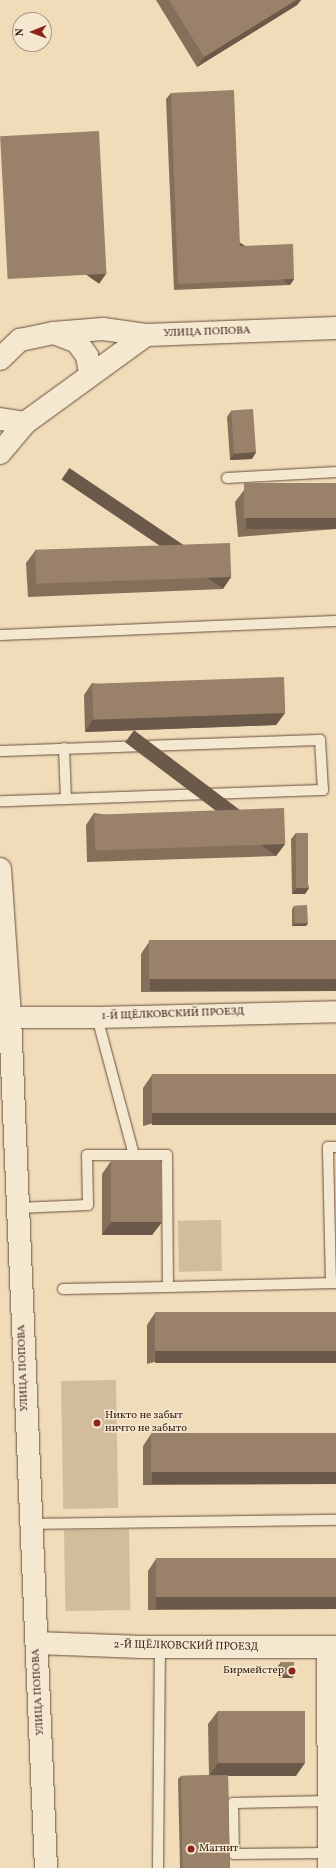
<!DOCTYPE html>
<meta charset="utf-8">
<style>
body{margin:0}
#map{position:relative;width:336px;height:1868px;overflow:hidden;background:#f0dcb8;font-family:Vollkorn,serif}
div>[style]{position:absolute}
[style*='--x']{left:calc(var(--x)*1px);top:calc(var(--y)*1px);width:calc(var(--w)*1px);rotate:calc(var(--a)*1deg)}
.green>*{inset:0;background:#d1bc9c;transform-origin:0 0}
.roads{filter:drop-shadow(0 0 1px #684e3e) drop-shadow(0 0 1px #684e3e)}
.lane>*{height:10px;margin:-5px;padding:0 5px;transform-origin:5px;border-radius:5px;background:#f5e8d1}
.street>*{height:21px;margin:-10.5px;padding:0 10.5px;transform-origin:10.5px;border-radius:10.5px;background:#f5e8d1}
.secondary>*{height:22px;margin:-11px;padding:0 11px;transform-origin:11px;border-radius:11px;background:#f5e8d1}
.wall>*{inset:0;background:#846f5b}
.shaded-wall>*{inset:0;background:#6b5a4a;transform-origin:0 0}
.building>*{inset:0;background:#99816a;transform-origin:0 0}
.dots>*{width:11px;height:11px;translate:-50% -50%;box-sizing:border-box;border:2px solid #f5e8d1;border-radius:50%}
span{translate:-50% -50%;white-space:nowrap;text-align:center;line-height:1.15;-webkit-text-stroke:3px #f5e8d1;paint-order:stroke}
.street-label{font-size:11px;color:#3a1f15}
.poi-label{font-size:11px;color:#3a1f15}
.left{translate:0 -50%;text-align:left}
.right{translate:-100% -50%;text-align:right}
.north{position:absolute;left:12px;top:12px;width:40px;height:40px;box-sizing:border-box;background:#f5e8d1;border:1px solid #aa9886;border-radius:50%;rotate:269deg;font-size:11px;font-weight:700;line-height:16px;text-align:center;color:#3a1f15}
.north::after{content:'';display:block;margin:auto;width:14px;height:18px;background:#8f2418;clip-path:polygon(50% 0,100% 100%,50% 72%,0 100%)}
</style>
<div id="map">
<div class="green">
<i style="left:221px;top:1220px;width:51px;height:43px;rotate:89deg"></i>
<i style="left:116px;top:1380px;width:128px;height:55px;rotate:89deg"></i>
<i style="left:129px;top:1529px;width:81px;height:65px;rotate:89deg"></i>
</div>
<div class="roads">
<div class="lane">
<i style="--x:227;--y:478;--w:109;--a:-3.2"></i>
<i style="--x:0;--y:635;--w:336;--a:-2.4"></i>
<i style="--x:64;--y:748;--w:51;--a:87.8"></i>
<i style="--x:0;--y:751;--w:320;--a:-2"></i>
<i style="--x:320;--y:740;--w:50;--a:86.6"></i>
<i style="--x:323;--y:790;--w:323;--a:178"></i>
<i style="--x:97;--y:1017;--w:143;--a:75"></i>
<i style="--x:18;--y:1208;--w:70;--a:-2.5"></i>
<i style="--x:88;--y:1205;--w:50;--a:-91.1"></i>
<i style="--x:87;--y:1155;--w:80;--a:0"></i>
<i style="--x:167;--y:1155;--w:132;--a:89.6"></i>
<i style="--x:168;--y:1287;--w:168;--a:-1.4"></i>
<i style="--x:331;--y:1283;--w:136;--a:-91.3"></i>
<i style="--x:328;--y:1147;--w:8;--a:0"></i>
<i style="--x:63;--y:1289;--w:105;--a:-1.1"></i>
<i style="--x:31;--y:1524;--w:305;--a:-0.8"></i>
<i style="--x:328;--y:1801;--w:95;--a:178.8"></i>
<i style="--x:233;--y:1803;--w:51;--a:88.9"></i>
<i style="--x:234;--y:1854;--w:94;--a:-0.6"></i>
<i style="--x:158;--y:1868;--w:221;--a:-89.5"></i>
</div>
<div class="street">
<i style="--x:10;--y:1017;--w:87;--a:0"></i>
<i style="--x:97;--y:1017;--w:239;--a:-1.4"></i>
<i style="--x:327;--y:1647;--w:221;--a:89.7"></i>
</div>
<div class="secondary">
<i style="--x:54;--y:333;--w:25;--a:21"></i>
<i style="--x:77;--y:342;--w:17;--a:54"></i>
<i style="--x:87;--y:356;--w:17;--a:80"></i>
<i style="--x:0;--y:359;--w:28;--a:-44"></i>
<i style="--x:20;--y:340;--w:34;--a:-12"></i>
<i style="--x:53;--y:333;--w:50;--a:-4.6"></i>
<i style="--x:103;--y:329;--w:43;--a:7.9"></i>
<i style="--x:146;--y:335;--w:190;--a:-2.1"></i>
<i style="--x:0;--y:419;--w:25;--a:9"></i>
<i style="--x:0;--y:453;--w:39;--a:-50"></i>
<i style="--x:25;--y:423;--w:150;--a:-36"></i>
<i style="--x:0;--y:869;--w:148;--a:86.1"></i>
<i style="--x:10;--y:1017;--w:852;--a:87.58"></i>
<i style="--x:37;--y:1643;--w:105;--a:2.2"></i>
<i style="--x:142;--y:1647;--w:194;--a:0"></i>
</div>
</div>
<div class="wall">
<i style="clip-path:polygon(156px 0,301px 0,297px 5px,197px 67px)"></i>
<i style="clip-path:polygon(171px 93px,240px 246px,294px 279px,290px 285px,174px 290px,166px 99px)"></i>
<i style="clip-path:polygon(231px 411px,256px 452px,252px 459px,230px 460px,227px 417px)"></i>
<i style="clip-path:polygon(336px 483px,336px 529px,238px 537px,235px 502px,244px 490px)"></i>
<i style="clip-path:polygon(35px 551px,231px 577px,223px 589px,28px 597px,26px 563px)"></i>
<i style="clip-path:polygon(92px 683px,285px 713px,276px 725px,85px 732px,84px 695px)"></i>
<i style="clip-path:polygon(94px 813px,285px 844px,276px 856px,87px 862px,86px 825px)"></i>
<i style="clip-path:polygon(296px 833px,309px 888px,305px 894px,292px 894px,291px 839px)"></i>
<i style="clip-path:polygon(294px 906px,308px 923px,306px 926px,292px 926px,292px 909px)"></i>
<i style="clip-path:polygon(336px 940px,336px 991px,141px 992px,141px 954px,149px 942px)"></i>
<i style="clip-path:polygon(336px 1074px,143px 1126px,143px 1088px,152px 1075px)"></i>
<i style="clip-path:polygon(111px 1161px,162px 1222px,152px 1235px,102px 1235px,102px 1174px)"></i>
<i style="clip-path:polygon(336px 1312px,147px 1364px,147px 1325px,155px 1313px)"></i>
<i style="clip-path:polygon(336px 1433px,336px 1484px,143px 1485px,143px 1446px,151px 1434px)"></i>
<i style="clip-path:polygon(336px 1558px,336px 1609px,148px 1610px,148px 1571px,156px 1559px)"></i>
<i style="clip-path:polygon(281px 1662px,295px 1675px,292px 1678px,279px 1678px,278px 1666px)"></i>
<i style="clip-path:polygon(218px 1711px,296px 1776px,228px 1776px,230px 1868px,180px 1868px,178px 1779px,181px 1776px,209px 1775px,208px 1724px)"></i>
</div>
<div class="shaded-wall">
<i style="clip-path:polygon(296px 0,301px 0,297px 5px,197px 67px,204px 57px)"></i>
<i style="left:106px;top:274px;width:12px;height:106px;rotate:125deg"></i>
<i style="left:294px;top:279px;width:7px;height:116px;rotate:124deg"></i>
<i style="clip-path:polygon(256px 452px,252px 459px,230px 460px,234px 454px)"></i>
<i style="left:336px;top:518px;width:11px;height:90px;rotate:90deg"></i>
<i style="left:231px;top:577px;width:14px;height:195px;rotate:124deg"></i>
<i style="clip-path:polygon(285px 713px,276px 725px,85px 732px,93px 719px)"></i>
<i style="left:285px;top:844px;width:15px;height:189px;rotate:127deg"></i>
<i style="clip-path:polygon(297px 888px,309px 888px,305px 894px,292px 894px)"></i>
<i style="clip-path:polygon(295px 923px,308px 923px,306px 926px,292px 926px)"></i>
<i style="left:336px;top:979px;width:12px;height:186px;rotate:90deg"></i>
<i style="left:336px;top:1113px;width:12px;height:184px;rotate:90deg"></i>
<i style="clip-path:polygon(111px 1222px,162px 1222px,152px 1235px,102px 1235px)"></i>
<i style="left:336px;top:1351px;width:12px;height:181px;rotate:90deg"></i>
<i style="left:336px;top:1472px;width:12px;height:184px;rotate:90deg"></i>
<i style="left:336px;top:1597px;width:12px;height:180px;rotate:90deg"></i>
<i style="clip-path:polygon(281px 1675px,295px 1675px,292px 1678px,279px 1678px)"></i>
<i style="clip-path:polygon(218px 1763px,305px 1763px,296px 1776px,209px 1776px)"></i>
</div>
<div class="building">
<i style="clip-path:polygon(169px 0,296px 0,204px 57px)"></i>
<i style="clip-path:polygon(234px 90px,240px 246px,293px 244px,294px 279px,178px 284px,171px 93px)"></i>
<i style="left:99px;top:131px;width:143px;height:99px;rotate:87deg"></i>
<i style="left:253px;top:409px;width:43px;height:22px;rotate:86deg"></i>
<i style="left:336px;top:483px;width:35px;height:92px;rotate:90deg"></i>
<i style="left:230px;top:543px;width:34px;height:195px;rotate:88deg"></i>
<i style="left:284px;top:677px;width:36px;height:192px;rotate:88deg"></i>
<i style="left:284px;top:808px;width:36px;height:190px;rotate:88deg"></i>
<i style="left:296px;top:833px;width:12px;height:55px"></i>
<i style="left:307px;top:905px;width:18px;height:13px;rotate:87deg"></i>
<i style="left:336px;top:940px;width:39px;height:187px;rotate:90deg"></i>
<i style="left:336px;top:1074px;width:39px;height:184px;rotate:90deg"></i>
<i style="left:111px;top:1161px;width:51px;height:61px"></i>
<i style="left:336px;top:1312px;width:39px;height:181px;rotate:90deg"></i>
<i style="left:336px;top:1433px;width:39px;height:185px;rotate:90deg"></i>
<i style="left:336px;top:1558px;width:39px;height:180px;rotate:90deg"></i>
<i style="left:281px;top:1662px;width:13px;height:13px"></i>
<i style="left:218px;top:1711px;width:87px;height:52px"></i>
<i style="left:228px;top:1775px;width:93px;height:47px;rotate:89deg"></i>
</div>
<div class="dots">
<i style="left:97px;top:1423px;background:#8f2418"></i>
<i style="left:292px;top:1671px;background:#8f2418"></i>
<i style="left:191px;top:1849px;background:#8f2418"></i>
</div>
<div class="street-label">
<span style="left:207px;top:333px;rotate:-2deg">УЛИЦА ПОПОВА</span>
<span style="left:173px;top:1015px;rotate:-2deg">1-Й ЩЁЛКОВСКИЙ ПРОЕЗД</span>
<span style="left:24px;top:1368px;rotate:-92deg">УЛИЦА ПОПОВА</span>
<span style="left:186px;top:1647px;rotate:1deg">2-Й ЩЁЛКОВСКИЙ ПРОЕЗД</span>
<span style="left:39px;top:1692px;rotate:-93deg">УЛИЦА ПОПОВА</span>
</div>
<div class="poi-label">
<span class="left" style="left:105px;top:1423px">Никто не забыт<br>ничто не забыто</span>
<span class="right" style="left:284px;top:1671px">Бирмейстер</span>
<span class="left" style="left:199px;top:1849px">Магнит</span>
</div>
<div class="north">N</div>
</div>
